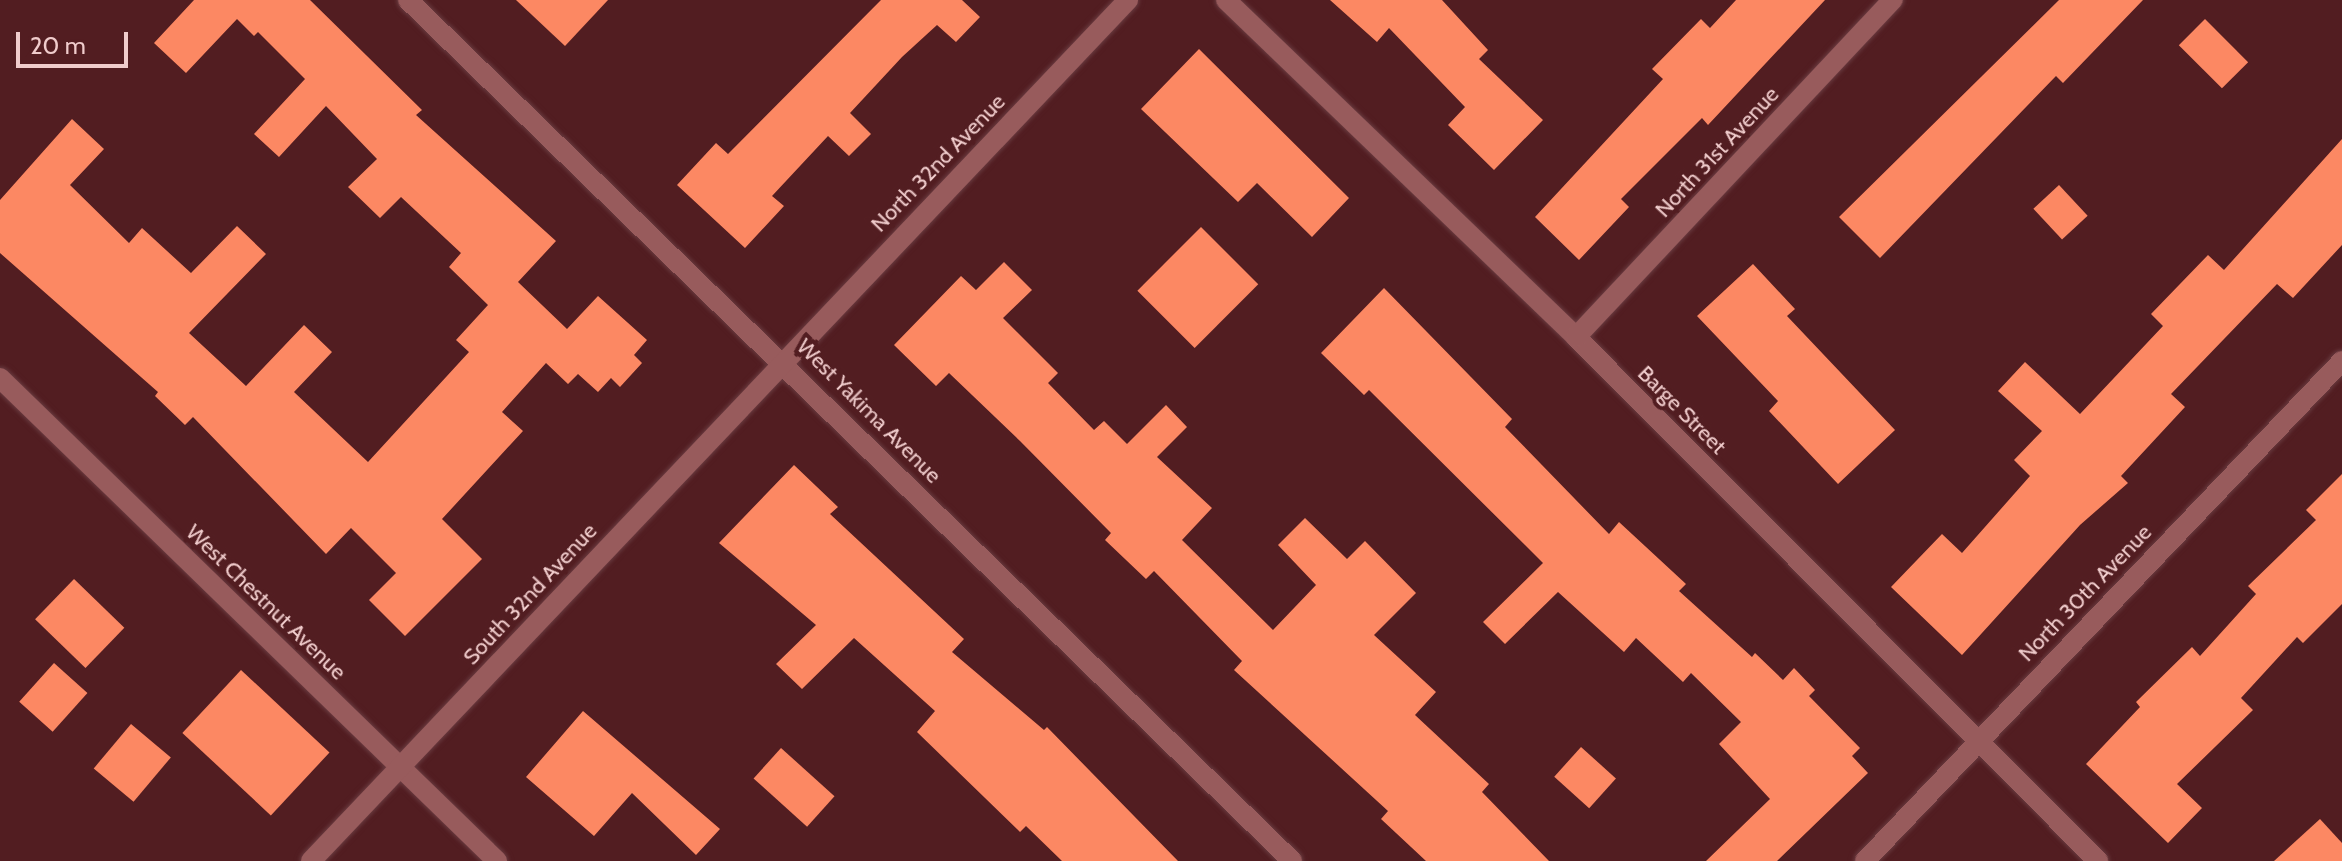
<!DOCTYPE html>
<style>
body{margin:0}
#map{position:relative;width:2342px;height:861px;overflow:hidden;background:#521d21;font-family:Cabin,sans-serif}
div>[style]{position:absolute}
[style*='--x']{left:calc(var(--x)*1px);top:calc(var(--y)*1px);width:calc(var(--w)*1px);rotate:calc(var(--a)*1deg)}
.building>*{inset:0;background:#fc8863;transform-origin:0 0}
.roads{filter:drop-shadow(0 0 2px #693b40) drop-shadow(0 0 2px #693b40)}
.minor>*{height:20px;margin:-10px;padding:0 10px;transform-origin:10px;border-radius:10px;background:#985b5c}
span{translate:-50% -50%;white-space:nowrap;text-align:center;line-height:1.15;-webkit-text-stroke:8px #521d21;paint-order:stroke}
.street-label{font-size:22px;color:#f0cccc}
.scale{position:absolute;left:16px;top:32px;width:112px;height:36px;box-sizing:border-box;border:4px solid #f0cccc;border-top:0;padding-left:10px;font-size:24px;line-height:28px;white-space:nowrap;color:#f0cccc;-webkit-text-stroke:6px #521d21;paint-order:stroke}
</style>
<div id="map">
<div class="building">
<i style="clip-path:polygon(194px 0,310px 0,422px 110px,416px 115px,556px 241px,518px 282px,567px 329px,598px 296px,647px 340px,634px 355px,642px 363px,620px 387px,611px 378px,598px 392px,578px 374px,568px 384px,546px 363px,502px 412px,523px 431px,442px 519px,482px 559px,405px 636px,369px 600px,396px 573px,351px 528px,326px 554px,193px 417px,185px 425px,155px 396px,158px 392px,0 253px,0 200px,72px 119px,104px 149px,70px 185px,129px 243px,142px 228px,191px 273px,237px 226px,266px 254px,189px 333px,246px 386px,304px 325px,332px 352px,294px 392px,368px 462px,469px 352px,456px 340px,488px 305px,449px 267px,461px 253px,401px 197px,380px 218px,348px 187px,377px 159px,326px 106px,279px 157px,254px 134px,305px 79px,258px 32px,254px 36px,237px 19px,186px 73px,154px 43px)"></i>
<i style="clip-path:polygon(516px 0,608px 0,565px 46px)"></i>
<i style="clip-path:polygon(881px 0,962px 0,980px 17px,956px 42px,937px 25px,902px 57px,850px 113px,871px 134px,849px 156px,828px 136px,772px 196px,784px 206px,745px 248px,677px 185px,716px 143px,728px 154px)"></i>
<i style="clip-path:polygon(1330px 0,1442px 0,1488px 50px,1479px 59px,1543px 120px,1494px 170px,1448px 125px,1465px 107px,1389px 28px,1377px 42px)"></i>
<i style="clip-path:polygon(1736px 0,1825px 0,1708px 125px,1702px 118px,1621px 199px,1629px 207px,1579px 260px,1535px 217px,1663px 79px,1652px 69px,1701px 19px,1710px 28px)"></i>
<i style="clip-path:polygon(2059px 0,2143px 0,2063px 83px,2056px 76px,1880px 258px,1839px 217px)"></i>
<i style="left:2205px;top:19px;width:61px;height:37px;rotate:45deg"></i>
<i style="clip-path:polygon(1199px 49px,1349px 198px,1312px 237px,1257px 183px,1238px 202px,1141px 109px)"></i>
<i style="clip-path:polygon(2342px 139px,2342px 245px,2293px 298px,2277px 284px,2171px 394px,2185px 407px,2121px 476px,2128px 483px,2080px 525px,1962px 655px,1891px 587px,1942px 534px,1962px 553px,2030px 476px,2014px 460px,2042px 431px,1998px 391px,2025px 362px,2080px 414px,2163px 326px,2151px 314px,2208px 255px,2224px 270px)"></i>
<i style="left:2059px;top:185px;width:42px;height:35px;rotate:47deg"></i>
<i style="left:1201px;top:227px;width:81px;height:90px;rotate:45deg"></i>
<i style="clip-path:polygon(1004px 262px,1032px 290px,1003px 318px,1058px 373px,1048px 383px,1094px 430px,1104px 421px,1127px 444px,1166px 405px,1187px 427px,1157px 457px,1212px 508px,1182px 540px,1273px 630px,1316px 585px,1278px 545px,1305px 518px,1347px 559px,1365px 541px,1416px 593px,1374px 635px,1436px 692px,1415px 715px,1489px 784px,1482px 792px,1549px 861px,1426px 861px,1381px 819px,1388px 811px,1234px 670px,1242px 661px,1154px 571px,1146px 579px,1105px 540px,1111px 533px,1020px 441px,949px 373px,936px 386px,894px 345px,961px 276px,976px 290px)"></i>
<i style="clip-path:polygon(1753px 264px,1795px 309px,1787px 316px,1895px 430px,1838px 484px,1769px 411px,1778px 401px,1697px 316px)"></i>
<i style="clip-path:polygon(1384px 288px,1512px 419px,1505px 427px,1609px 534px,1619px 522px,1686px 584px,1679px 591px,1752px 657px,1755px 653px,1783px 680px,1794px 668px,1815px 690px,1809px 696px,1860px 748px,1852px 756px,1868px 773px,1777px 861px,1706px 861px,1770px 799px,1719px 744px,1741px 722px,1691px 673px,1683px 682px,1636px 638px,1624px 652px,1558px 592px,1505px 644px,1483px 622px,1543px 563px,1369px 390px,1364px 395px,1321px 353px)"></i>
<i style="clip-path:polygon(794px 465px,838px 507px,830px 514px,964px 639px,952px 652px,1044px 730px,1047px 727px,1178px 861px,1062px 861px,1026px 826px,1020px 832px,917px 732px,935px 711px,854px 638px,802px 689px,776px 664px,816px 625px,719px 543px)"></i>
<i style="clip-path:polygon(2342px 474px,2342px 604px,2303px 643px,2297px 637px,2241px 698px,2253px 710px,2177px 784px,2202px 808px,2168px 843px,2086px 764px,2140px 707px,2136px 702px,2192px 647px,2200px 656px,2256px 594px,2248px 586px,2316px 520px,2306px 510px)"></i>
<i style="left:74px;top:579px;width:70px;height:56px;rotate:44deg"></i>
<i style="left:54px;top:663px;width:45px;height:52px;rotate:42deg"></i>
<i style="left:241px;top:670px;width:121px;height:86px;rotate:43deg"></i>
<i style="clip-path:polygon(583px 711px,720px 829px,696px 855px,632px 793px,594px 836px,526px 777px)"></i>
<i style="left:131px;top:724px;width:52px;height:58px;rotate:40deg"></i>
<i style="left:1581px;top:747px;width:47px;height:40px;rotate:42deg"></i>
<i style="left:781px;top:748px;width:72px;height:41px;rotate:42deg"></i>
<i style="clip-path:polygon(2320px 819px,2342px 843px,2342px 861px,2274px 861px)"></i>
</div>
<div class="roads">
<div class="minor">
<i style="--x:408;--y:0;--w:1234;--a:44.24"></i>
<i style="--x:1226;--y:0;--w:486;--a:43.9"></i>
<i style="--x:1576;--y:337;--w:740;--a:45.11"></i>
<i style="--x:1576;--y:337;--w:463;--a:-46.8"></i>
<i style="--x:0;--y:378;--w:693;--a:44.18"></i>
<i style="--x:311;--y:861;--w:1187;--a:-46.5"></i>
<i style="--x:1865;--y:861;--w:691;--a:-46.35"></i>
</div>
</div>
<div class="street-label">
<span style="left:1717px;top:152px;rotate:-47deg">North 31st Avenue</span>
<span style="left:938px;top:163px;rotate:-46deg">North 32nd Avenue</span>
<span style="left:1682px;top:410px;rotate:45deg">Barge Street</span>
<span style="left:869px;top:411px;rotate:45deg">West Yakima Avenue</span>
<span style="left:2085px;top:593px;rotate:-46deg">North 30th Avenue</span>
<span style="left:530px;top:594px;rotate:-47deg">South 32nd Avenue</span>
<span style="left:266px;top:602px;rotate:44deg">West Chestnut Avenue</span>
</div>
<div class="scale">20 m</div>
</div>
